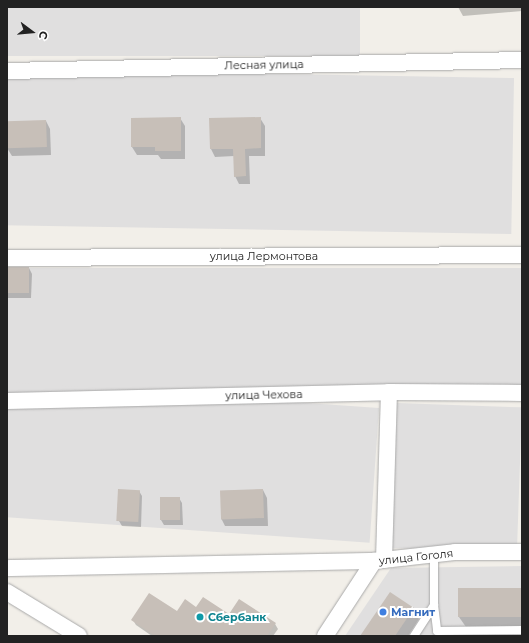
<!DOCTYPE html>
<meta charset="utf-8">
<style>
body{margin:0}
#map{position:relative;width:529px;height:643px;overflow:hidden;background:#f2efe9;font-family:Montserrat,sans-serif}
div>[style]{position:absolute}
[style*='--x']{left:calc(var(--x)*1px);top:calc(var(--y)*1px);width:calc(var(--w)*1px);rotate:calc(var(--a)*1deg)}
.residential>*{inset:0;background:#e0dfdf;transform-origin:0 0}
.shadow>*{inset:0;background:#0003}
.building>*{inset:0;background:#c7bfb8;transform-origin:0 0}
.roads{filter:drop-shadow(0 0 1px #a9a9a9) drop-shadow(0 0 1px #a9a9a9)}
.service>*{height:8px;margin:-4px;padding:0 4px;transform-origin:4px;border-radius:4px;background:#fff}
.minor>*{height:16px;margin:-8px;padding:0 8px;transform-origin:8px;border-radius:8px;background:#fff}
.dots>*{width:11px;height:11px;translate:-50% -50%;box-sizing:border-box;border:2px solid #fff;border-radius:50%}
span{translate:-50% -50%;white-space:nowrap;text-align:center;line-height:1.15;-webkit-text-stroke:4px #fff;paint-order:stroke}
.street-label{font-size:11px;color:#222}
.shop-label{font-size:11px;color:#366cbe;font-weight:700}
.left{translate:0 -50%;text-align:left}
.culture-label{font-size:11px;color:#0d838f;font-weight:700}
.frame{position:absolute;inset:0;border:8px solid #222;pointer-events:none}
.north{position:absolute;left:12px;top:12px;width:40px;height:40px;-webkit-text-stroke:3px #fff;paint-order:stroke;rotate:106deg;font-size:11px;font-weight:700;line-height:16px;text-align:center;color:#222}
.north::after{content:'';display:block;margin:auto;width:14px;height:18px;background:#222;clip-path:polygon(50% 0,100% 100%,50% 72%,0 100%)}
</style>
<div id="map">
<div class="residential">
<i style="left:7px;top:7px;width:353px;height:49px"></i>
<i style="left:514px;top:78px;width:156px;height:507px;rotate:91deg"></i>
<i style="left:7px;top:268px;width:515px;height:125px"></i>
<i style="left:397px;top:403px;width:125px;height:145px;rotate:2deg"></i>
<i style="left:379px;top:408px;width:135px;height:372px;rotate:94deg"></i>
<i style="clip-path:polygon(522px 566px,522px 636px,345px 636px,391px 568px)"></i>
</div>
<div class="shadow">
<i style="clip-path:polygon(458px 7px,522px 7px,522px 11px,463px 16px)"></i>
<i style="clip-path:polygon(180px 118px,185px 126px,185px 159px,161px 159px,158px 155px,137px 155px,132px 147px,132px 119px)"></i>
<i style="clip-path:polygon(260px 118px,265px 126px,265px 156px,249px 156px,250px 184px,239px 184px,235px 176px,234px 156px,215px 157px,211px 149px,210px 119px)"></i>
<i style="clip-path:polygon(46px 121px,50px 129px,51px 155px,12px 156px,7px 148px,7px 123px)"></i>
<i style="clip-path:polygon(7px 267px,29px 268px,32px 274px,31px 298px,7px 298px)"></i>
<i style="clip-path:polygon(263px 490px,267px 498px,268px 526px,225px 526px,221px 518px,221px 491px)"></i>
<i style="clip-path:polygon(139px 491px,142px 496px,141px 527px,122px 526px,119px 521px)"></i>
<i style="clip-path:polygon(179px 498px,182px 503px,183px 525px,164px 525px,161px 520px,161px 499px)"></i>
<i style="clip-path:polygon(522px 589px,522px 627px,466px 627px,459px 617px)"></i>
<i style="clip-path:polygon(413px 609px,419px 619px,408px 636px,361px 636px)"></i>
<i style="clip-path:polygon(177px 612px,230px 616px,275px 624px,278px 629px,273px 636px,152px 636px,136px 625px,133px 620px)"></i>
</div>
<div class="building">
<i style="clip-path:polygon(181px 117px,181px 151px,155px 151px,155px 147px,131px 147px,131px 118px)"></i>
<i style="clip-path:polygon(261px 117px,261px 148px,245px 149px,246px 176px,234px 177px,233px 149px,210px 149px,209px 118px)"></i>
<i style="left:46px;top:120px;width:27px;height:39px;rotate:88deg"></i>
<i style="left:7px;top:267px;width:22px;height:26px"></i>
<i style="left:118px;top:489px;width:22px;height:32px;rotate:3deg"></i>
<i style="left:263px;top:489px;width:29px;height:43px;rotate:88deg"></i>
<i style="left:180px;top:497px;width:23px;height:20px;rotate:90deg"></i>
<i style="left:458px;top:588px;width:64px;height:29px"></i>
<i style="clip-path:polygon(390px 592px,414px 608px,395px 636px,360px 636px)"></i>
<i style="clip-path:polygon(149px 593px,177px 611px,185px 599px,196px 607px,203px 597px,229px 614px,239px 599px,276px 623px,267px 636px,155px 636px,131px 620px)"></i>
</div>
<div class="roads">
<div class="service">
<i style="--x:434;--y:554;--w:51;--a:90"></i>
<i style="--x:434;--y:605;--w:26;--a:83"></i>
<i style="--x:437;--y:631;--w:85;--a:-0.7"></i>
<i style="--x:414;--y:636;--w:37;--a:-57"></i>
</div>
<div class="minor">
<i style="--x:7;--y:71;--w:515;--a:-1.22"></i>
<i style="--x:7;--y:258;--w:515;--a:-0.33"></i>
<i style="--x:7;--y:401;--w:382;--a:-1.3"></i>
<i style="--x:389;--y:392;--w:133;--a:0.4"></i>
<i style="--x:384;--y:560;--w:168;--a:-88.3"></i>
<i style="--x:7;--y:568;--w:367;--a:-1.1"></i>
<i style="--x:7;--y:592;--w:84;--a:31.4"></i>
<i style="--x:325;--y:636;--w:90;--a:-56.8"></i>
<i style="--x:374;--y:561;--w:81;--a:-6.3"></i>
<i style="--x:455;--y:552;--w:67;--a:0"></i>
</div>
</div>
<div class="dots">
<i style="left:383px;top:612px;background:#3f7fe0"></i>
<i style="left:200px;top:617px;background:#0f9aa8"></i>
</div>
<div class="street-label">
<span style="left:264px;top:65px;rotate:-1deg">Лесная улица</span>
<span style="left:264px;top:256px">улица Лермонтова</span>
<span style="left:264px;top:395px;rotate:-1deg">улица Чехова</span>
<span style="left:416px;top:557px;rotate:-6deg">улица Гоголя</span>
</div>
<div class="shop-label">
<span class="left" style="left:391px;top:612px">Магнит</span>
</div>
<div class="culture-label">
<span class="left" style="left:208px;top:617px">Сбербанк</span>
</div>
<div class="frame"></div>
<div class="north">С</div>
</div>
